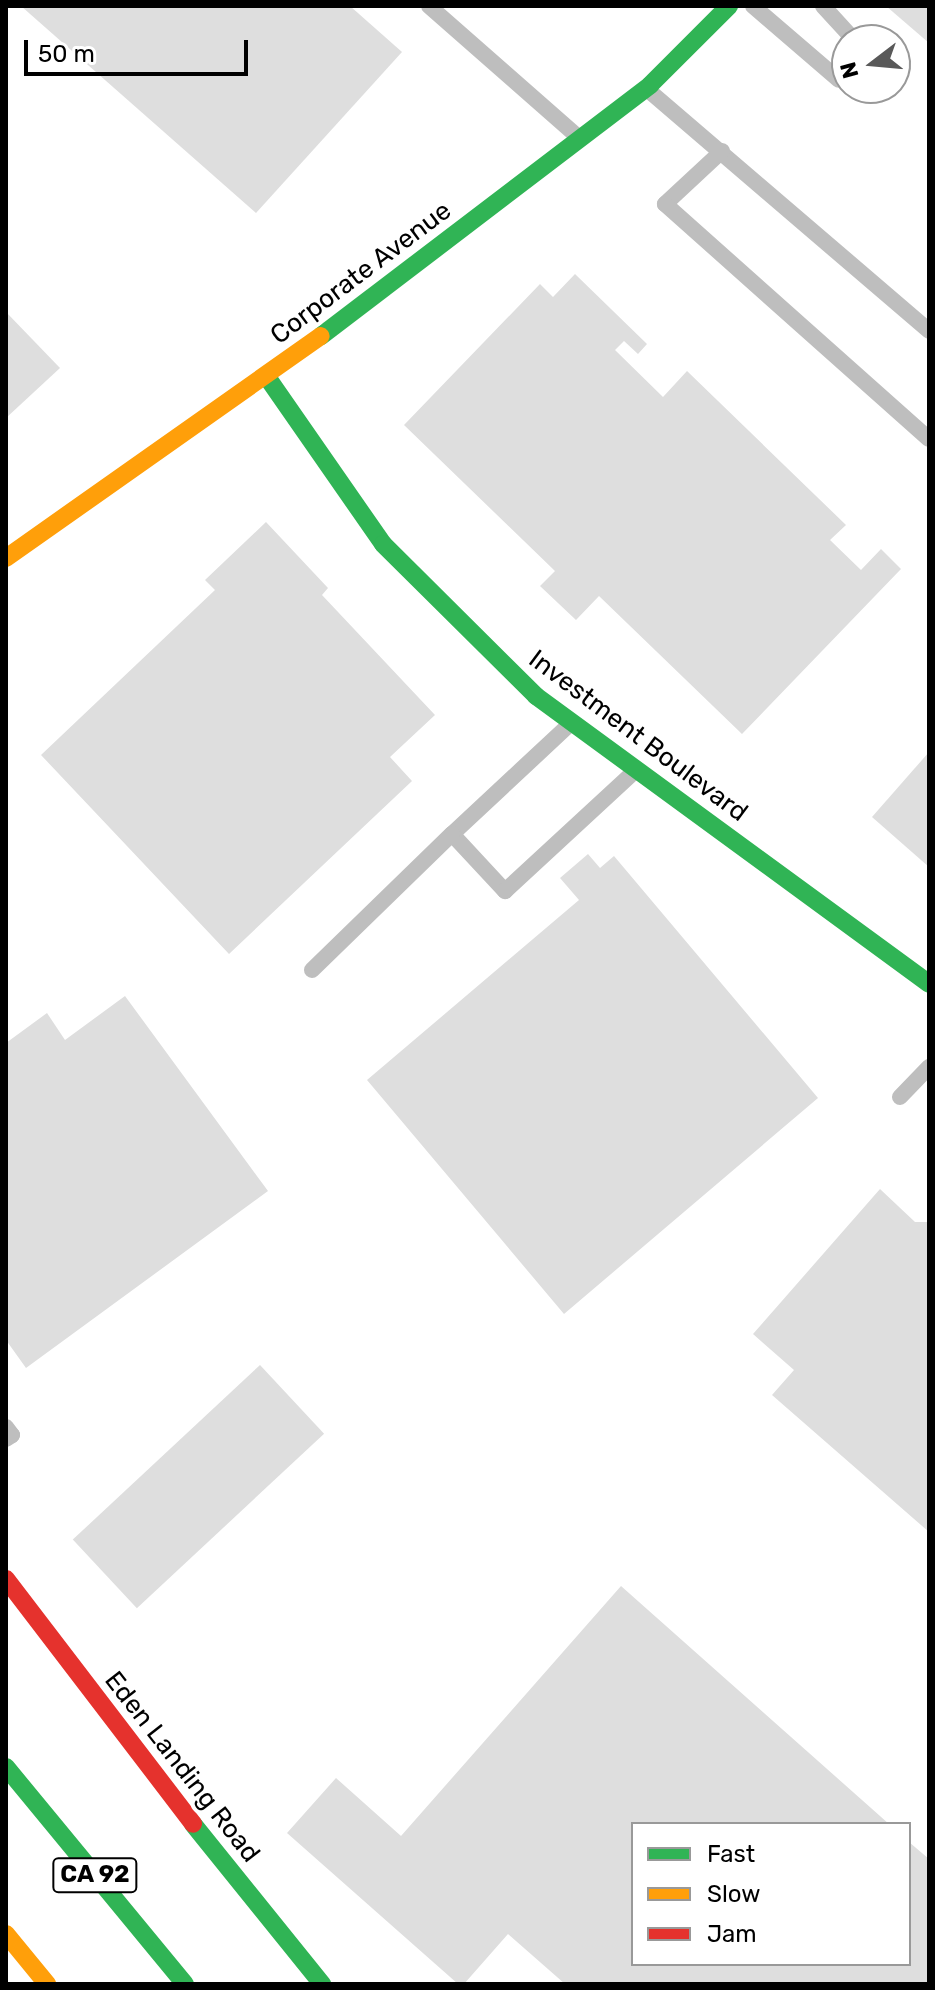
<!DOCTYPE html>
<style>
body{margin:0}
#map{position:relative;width:935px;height:1990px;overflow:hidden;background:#fff;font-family:Rubik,sans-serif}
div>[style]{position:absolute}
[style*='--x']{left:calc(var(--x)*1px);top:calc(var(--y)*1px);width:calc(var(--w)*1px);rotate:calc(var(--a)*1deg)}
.building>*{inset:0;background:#dedede;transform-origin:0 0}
.lane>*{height:16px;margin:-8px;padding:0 8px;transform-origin:8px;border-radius:8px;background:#bebebe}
.fast>*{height:18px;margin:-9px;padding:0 9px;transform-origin:9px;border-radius:9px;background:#30b455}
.slow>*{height:18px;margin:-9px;padding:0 9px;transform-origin:9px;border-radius:9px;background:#ff9f0a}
.jam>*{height:18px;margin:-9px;padding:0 9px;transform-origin:9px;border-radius:9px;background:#e5322d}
span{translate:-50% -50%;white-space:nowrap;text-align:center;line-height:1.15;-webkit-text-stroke:8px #fff;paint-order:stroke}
.shield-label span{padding:2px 6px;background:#fff;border:2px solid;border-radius:6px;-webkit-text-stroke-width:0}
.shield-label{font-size:24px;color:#000;font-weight:700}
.street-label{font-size:26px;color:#000}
.frame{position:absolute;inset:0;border:8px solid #000;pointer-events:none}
.legend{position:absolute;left:631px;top:1822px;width:280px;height:144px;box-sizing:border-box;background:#fff;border:2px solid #999;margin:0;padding:10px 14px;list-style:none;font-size:24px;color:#000}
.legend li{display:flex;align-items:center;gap:16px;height:40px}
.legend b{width:40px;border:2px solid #999}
.north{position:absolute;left:831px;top:24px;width:80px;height:80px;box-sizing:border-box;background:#fff;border:2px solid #999;border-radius:50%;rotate:254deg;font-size:22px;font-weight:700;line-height:32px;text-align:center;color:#000}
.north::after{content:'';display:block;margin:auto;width:28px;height:36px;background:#595959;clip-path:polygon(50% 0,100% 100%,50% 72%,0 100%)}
.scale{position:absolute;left:24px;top:40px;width:224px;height:36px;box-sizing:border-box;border:4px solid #000;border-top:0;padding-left:10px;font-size:24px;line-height:28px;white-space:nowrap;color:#000;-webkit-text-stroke:6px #fff;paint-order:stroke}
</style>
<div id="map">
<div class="building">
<i style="clip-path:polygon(21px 6px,350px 6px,402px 52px,256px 213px)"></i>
<i style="clip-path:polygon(886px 6px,929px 6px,929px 43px)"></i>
<i style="clip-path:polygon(575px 274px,647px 344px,638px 354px,624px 341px,615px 350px,663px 397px,687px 371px,846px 525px,830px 540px,861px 570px,881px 549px,901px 569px,742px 734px,599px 596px,576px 620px,540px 586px,555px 571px,404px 425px,540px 284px,553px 297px)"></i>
<i style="clip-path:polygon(6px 312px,60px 368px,6px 418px)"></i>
<i style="clip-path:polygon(266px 522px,328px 588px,322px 595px,435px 715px,390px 757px,412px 781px,229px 954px,41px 755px,215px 590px,205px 580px)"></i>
<i style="clip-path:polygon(929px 752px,929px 867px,872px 817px)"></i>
<i style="clip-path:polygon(588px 854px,600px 868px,614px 856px,818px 1098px,564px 1314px,367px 1080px,579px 900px,560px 878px)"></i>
<i style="clip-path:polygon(125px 996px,268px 1191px,26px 1368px,6px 1340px,6px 1043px,47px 1013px,65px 1040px)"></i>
<i style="clip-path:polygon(880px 1189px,915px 1222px,929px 1222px,929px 1532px,772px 1395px,794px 1370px,753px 1334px)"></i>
<i style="left:260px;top:1365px;width:94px;height:256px;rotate:47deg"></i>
<i style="clip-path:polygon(621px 1586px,889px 1824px,633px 1824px,633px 1964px,909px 1964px,909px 1842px,929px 1859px,929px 1984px,565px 1984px,508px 1934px,464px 1984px,458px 1984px,287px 1833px,336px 1778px,401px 1836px)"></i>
</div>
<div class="lane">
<i style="--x:429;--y:6;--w:200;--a:41.3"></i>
<i style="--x:753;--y:6;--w:113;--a:40.7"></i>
<i style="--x:823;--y:6;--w:46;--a:47.6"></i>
<i style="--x:648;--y:90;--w:370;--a:40.6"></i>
<i style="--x:722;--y:151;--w:78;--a:137.1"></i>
<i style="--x:665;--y:204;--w:353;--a:41.7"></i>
<i style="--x:570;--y:724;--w:161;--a:137"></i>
<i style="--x:452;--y:834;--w:78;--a:47.1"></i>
<i style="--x:505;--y:891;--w:177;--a:-42.7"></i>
<i style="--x:312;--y:970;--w:195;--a:-44.2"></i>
<i style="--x:900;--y:1097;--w:42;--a:-46"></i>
<i style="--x:6;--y:1427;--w:10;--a:53"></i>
<i style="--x:12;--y:1435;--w:7;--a:146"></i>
</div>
<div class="fast">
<i style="--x:321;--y:336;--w:414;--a:-37.3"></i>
<i style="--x:650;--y:85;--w:112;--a:-45"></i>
<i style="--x:267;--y:377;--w:203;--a:55.2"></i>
<i style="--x:383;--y:544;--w:216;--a:44.8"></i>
<i style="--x:536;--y:696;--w:487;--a:36.2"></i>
<i style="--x:6;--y:1767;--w:281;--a:50.5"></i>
<i style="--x:193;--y:1824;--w:206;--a:51.1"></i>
</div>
<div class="slow">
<i style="--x:6;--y:558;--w:385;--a:-35.2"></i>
<i style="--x:6;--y:1934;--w:65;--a:50.6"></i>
</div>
<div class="jam">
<i style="--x:6;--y:1579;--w:308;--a:52.6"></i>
</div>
<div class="shield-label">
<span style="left:95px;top:1875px">CA 92</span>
</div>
<div class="street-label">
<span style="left:361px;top:273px;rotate:-37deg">Corporate Avenue</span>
<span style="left:638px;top:736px;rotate:37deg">Investment Boulevard</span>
<span style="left:182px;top:1767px;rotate:52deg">Eden Landing Road</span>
</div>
<div class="frame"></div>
<ul class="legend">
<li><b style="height:10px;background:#30b455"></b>Fast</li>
<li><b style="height:10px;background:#ff9f0a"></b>Slow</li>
<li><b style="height:10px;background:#e5322d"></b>Jam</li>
</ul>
<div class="north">N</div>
<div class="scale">50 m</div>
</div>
